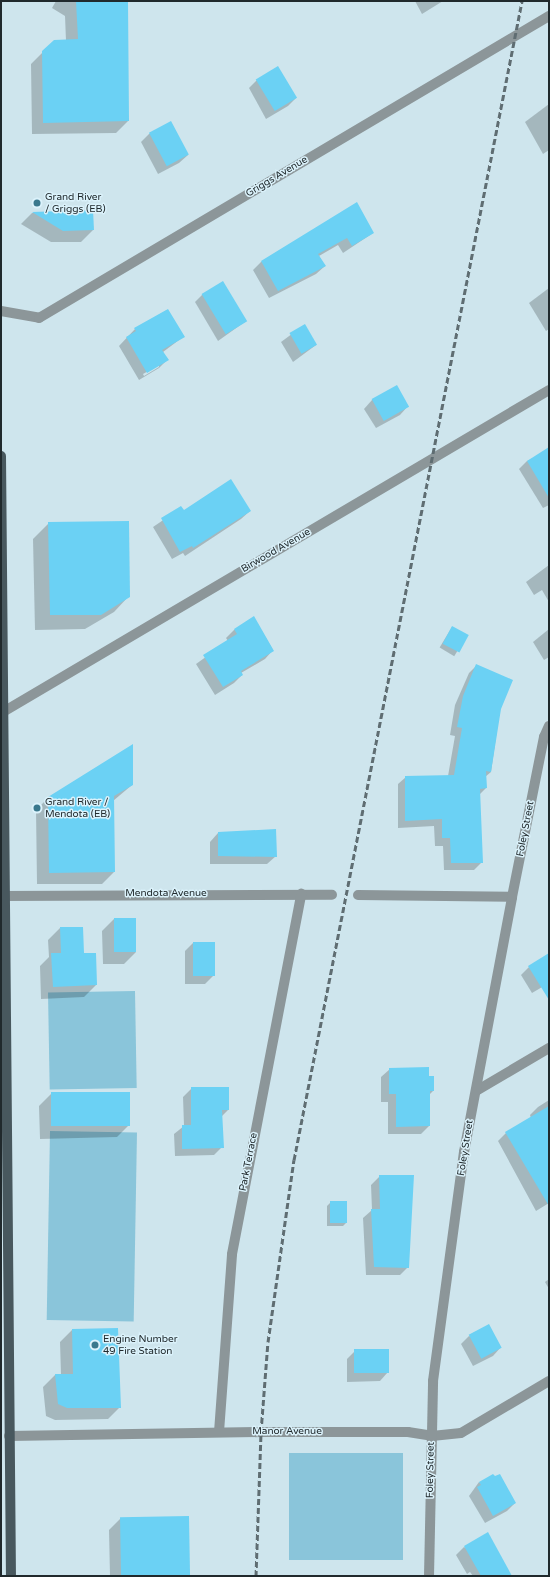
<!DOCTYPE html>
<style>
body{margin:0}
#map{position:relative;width:550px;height:1577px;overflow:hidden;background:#cee5ed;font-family:"Varela Round",sans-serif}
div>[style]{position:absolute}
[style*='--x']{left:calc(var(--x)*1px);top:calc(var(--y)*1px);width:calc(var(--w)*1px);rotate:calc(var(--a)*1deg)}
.green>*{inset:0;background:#8ac5da;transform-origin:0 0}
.shadow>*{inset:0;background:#0003;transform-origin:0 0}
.building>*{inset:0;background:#6bd1f4;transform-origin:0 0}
.minor>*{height:10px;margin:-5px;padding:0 5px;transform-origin:5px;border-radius:5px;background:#8c9699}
.primary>*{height:10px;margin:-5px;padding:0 5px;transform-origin:5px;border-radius:5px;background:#48585e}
.rail>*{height:3px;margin-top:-1.5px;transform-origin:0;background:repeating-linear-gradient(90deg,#5f6d72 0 6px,transparent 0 9px)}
.dots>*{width:11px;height:11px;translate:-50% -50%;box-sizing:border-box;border:2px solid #dbf2fb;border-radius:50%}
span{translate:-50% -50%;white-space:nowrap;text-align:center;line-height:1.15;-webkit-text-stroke:3px #dbf2fb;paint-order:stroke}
.street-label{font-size:10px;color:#20292c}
.poi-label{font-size:10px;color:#20292c}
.left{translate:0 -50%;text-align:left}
.frame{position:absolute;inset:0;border:2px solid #20292c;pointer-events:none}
</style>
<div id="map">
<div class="green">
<i style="left:135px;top:991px;width:97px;height:87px;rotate:89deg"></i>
<i style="left:50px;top:1131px;width:87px;height:189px;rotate:1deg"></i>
<i style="left:289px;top:1453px;width:114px;height:107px"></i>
</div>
<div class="shadow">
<i style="clip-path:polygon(56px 1px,127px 1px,128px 121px,116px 133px,32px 134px,31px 64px,43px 52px,66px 41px,65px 16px,52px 8px)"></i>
<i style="clip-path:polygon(415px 1px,443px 1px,422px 14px)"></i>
<i style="clip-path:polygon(257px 80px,296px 98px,288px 106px,266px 119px,249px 88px)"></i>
<i style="clip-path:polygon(549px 104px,549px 150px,543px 154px,525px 122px)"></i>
<i style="clip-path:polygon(170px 123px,188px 155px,179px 163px,158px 174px,141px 142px,149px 134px)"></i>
<i style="clip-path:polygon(356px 204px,373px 233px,343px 253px,338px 245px,319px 256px,325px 266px,316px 274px,269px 298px,253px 270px,261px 262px)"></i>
<i style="clip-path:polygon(92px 211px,93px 230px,81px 242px,51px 242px,21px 224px,32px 213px)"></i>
<i style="clip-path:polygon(549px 288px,549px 329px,546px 331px,529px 303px)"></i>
<i style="clip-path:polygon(203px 294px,246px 321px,218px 341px,195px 302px)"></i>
<i style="clip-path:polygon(evenodd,167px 310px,183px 337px,163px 352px,167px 360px,159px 368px,139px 380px,119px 346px,135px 329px,167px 310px,159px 365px,159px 367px,144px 376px,143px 374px,159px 365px)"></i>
<i style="clip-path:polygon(304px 325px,316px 345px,293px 362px,281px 342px)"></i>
<i style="clip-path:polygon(396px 387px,408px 406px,400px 415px,376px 428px,364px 409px,372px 400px)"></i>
<i style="clip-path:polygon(549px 451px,549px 505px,543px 508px,519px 469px,527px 461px)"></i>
<i style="clip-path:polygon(181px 508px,183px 512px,250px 511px,241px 519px,185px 556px,183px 553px,172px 559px,153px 527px)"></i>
<i style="clip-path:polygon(49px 523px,129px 596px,114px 612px,85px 629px,35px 630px,33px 539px)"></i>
<i style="clip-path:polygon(549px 565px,549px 602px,542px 590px,534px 595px,526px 582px)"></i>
<i style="clip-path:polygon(254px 618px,273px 650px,265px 659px,241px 673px,242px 675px,234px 683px,215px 695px,196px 664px,228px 641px,226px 638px,234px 630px)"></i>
<i style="left:452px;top:627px;width:17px;height:24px;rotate:31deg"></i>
<i style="clip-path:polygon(549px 629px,549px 657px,544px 660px,533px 642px)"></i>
<i style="clip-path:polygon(476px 666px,500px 709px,491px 772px,485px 777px,486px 788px,479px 795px,482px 862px,474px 870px,444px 870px,443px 846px,435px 846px,434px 826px,398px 828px,398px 784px,406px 777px,448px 776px,455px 736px,450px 735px,455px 705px,469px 673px)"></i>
<i style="clip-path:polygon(132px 785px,113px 801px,114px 872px,102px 884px,37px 884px,36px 810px,48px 798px)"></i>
<i style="clip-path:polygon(275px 830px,276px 856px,267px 864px,210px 864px,210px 842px,218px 833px)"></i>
<i style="clip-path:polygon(114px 919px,136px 952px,124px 964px,103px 964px,102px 931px)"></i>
<i style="clip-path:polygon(60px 928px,83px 954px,95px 954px,96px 985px,84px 997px,41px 999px,40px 966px,49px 957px,48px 940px)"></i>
<i style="clip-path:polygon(193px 943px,213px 976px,205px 984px,185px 984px,185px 951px)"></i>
<i style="clip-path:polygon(549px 957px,549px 983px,532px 993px,521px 975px,529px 967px)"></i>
<i style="clip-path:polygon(390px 1069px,428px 1077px,433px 1091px,429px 1095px,429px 1126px,421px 1134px,388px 1134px,388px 1102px,381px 1102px,381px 1077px)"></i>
<i style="clip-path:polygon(192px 1088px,228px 1110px,222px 1116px,222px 1147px,214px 1155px,175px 1156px,174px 1134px,184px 1126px,183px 1097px)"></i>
<i style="clip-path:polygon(51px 1094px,129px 1125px,117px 1137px,40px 1139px,39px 1106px)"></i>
<i style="clip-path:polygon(549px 1100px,549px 1203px,536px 1211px,498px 1141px,506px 1133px,531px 1118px,530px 1115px,538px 1107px)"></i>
<i style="clip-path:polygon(380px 1176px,413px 1176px,408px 1267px,400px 1275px,366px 1275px,363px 1218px,372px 1210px,371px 1185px)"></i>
<i style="clip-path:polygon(331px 1202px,347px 1222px,343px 1226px,327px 1226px,327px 1206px)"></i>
<i style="clip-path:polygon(549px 1279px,549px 1289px,545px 1282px)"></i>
<i style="clip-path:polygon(72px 1330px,120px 1407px,108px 1419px,55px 1420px,46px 1416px,43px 1387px,55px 1375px,61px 1375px,60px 1342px)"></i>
<i style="clip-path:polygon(469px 1336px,501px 1347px,493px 1356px,473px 1366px,461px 1344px)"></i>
<i style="clip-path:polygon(355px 1351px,388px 1372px,380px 1381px,347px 1382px,347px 1359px)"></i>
<i style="clip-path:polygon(479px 1482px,515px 1503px,507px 1511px,485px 1523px,469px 1496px)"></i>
<i style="clip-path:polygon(121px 1518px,189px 1576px,110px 1576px,109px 1530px)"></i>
<i style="clip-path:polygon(464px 1547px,511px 1576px,473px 1576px,470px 1572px,467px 1574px,456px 1555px)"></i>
</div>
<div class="building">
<i style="clip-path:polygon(76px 1px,128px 1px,129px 121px,43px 123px,42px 51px,54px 40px,78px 39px)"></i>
<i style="left:278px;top:66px;width:37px;height:26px;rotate:59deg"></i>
<i style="left:171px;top:121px;width:38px;height:25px;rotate:62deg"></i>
<i style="clip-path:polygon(357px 202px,374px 233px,352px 246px,347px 238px,318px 254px,326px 266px,278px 291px,261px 261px)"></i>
<i style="clip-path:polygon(93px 210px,94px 230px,63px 231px,32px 212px)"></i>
<i style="left:223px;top:281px;width:47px;height:25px;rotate:59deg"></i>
<i style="clip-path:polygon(168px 309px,185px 337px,162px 350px,169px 360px,147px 373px,126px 337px,136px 331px,134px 328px)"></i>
<i style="left:305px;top:324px;width:24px;height:18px;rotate:60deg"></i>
<i style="left:397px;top:385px;width:25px;height:29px;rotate:61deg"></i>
<i style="clip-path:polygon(549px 447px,549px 498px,527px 461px)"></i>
<i style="clip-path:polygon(231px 479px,251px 511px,193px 548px,192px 546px,180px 552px,161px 518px,181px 506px,184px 510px)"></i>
<i style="clip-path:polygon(129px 521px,130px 597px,101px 615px,50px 615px,48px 522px)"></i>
<i style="clip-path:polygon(254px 616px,274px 651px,241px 671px,243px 675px,223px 687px,203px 655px,237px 634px,234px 629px)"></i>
<i style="left:452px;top:626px;width:19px;height:20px;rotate:28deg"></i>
<i style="clip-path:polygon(476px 664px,513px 680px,501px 709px,491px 772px,486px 771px,487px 788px,480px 789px,483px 863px,451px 863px,450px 838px,442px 838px,442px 819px,405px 821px,405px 776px,454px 775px,462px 728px,457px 727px,463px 696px)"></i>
<i style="clip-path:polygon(133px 744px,133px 785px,114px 796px,115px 872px,49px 873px,48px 797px)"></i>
<i style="clip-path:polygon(276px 829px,277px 857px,218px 856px,218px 832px)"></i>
<i style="left:114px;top:918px;width:22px;height:34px"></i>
<i style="clip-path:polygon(60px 927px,83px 927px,84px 953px,96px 953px,97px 985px,53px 987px,51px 953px,61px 953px)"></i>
<i style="left:193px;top:942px;width:22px;height:34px"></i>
<i style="clip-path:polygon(549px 953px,549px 1000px,528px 966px)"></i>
<i style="clip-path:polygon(429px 1067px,429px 1076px,434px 1076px,434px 1091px,430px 1091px,430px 1126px,396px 1127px,396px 1094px,389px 1094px,389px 1068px)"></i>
<i style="clip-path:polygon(191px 1087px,229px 1087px,229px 1110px,222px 1110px,224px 1148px,182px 1149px,182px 1125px,191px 1125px)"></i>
<i style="left:130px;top:1092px;width:34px;height:79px;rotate:90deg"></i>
<i style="clip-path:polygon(549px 1106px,549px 1206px,505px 1132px)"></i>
<i style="clip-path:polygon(379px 1175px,414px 1175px,409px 1268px,374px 1267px,371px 1209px,380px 1209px)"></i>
<i style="left:330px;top:1201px;width:17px;height:22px"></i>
<i style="left:489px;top:1324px;width:27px;height:23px;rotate:62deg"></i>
<i style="clip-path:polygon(118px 1328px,121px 1408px,67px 1408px,58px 1404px,55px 1374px,73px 1374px,72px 1329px)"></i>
<i style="left:389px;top:1349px;width:24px;height:35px;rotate:90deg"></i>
<i style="clip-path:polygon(493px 1474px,495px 1476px,500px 1474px,516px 1503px,493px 1516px,477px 1487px,481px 1485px,479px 1482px)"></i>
<i style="left:189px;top:1516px;width:60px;height:69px;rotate:89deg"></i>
<i style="clip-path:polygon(488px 1532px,512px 1576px,481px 1576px,464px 1546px)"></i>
</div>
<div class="minor">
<i style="--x:1;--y:311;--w:39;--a:10"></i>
<i style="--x:39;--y:318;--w:593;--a:-30.63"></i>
<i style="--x:3;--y:712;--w:634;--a:-30.53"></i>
<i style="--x:358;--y:895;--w:154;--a:0.7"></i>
<i style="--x:1;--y:896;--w:331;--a:-0.2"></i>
<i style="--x:476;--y:1091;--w:85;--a:-30.5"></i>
<i style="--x:219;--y:1432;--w:178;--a:-85.8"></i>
<i style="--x:232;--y:1254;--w:367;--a:-79.1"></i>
<i style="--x:9;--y:1436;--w:252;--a:-0.9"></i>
<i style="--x:261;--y:1432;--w:147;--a:0"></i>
<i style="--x:408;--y:1432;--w:24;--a:9"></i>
<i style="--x:432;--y:1436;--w:29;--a:-6"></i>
<i style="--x:461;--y:1433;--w:102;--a:-30.6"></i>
<i style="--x:429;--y:1576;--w:195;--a:-88.8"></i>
<i style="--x:433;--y:1381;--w:231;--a:-82.3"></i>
<i style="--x:464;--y:1152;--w:259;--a:-79.3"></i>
<i style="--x:512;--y:897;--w:163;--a:-78.7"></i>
<i style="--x:544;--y:737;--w:12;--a:-66"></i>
</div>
<div class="primary">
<i style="--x:1;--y:456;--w:1120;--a:89.49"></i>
</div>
<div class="rail">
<i style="--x:256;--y:1576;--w:144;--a:-88"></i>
<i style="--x:261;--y:1432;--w:90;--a:-85.6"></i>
<i style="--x:268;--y:1342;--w:184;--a:-81.9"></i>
<i style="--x:294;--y:1160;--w:1181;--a:-78.87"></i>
</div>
<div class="dots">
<i style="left:37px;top:203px;background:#39788d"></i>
<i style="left:37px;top:808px;background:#39788d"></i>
<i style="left:95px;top:1345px;background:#39788d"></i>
</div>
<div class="street-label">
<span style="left:277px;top:177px;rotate:-31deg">Griggs Avenue</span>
<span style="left:276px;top:551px;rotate:-30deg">Birwood Avenue</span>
<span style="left:526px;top:829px;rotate:-79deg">Foley Street</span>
<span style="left:166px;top:894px">Mendota Avenue</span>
<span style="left:466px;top:1148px;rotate:-81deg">Foley Street</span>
<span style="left:249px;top:1162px;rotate:-79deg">Park Terrace</span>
<span style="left:287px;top:1432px">Manor Avenue</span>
<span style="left:431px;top:1470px;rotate:-89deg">Foley Street</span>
</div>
<div class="poi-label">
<span class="left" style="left:45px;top:203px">Grand River<br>/ Griggs (EB)</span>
<span class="left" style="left:45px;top:808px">Grand River /<br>Mendota (EB)</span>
<span class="left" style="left:103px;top:1345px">Engine Number<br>49 Fire Station</span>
</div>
<div class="frame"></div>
</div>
